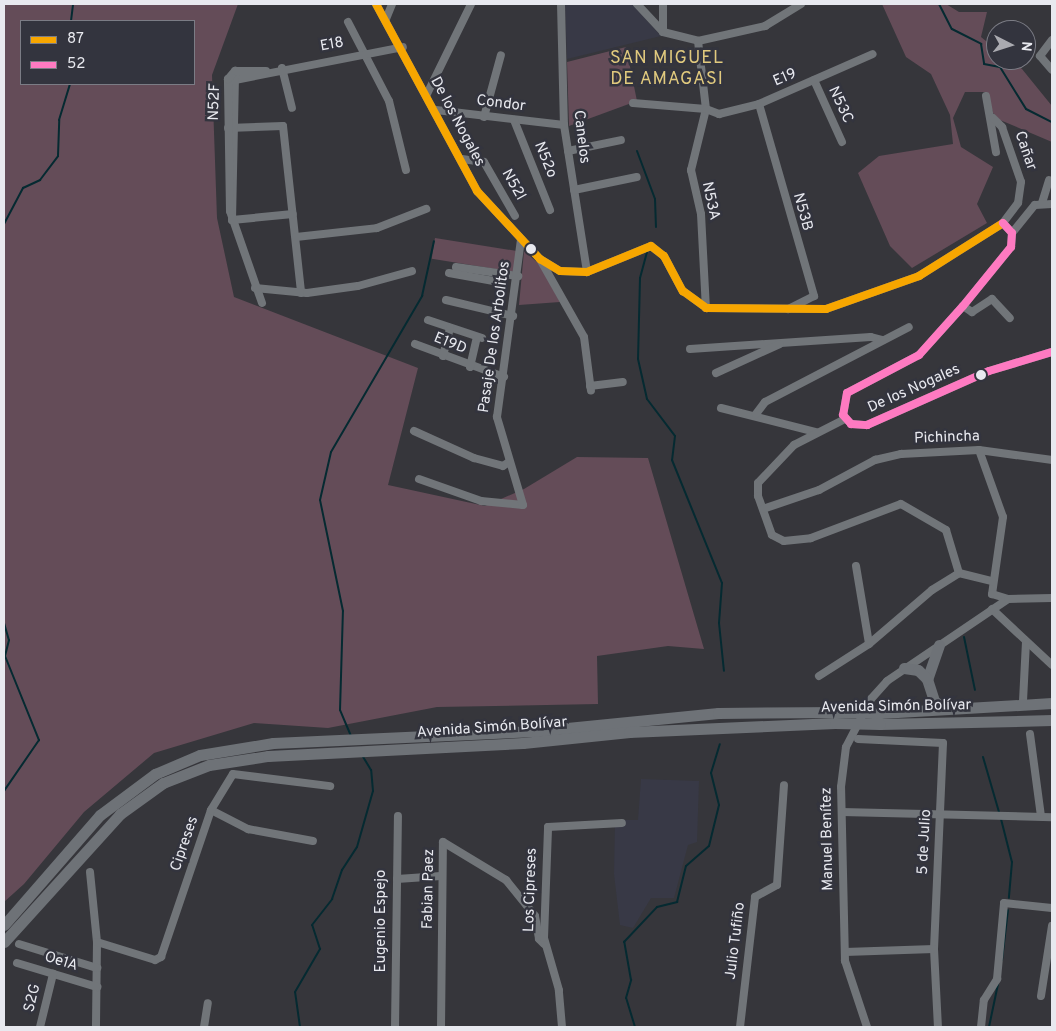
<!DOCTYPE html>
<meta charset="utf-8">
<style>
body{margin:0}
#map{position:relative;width:1056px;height:1031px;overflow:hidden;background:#36363b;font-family:Overpass,sans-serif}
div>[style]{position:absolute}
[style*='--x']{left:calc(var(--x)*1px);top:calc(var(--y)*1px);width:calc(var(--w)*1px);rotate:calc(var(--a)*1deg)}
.built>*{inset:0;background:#383946}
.green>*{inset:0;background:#644c58;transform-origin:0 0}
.stream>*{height:2px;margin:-1px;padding:0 1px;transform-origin:1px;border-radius:1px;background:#052a31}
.minor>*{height:8px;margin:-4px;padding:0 4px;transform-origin:4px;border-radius:4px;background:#717579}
.highway>*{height:11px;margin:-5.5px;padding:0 5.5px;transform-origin:5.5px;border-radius:5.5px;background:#6e7277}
.highway-bridge>*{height:11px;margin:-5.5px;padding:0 5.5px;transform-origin:5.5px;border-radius:5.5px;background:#6e7277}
.bus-1>*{height:8px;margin:-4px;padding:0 4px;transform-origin:4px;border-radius:4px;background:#f7a600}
.bus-2>*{height:8px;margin:-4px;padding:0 4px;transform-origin:4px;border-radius:4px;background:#fe7ac1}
.dots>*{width:14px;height:14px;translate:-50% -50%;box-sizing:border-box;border:2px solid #33343e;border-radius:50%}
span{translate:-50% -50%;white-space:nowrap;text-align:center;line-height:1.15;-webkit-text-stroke:5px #33343e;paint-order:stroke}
.street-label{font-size:15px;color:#e8e9ef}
.quarter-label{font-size:18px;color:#e1ca7e;letter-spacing:1px}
.frame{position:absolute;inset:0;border:5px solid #e8e9ef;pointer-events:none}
.legend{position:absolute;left:20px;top:20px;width:175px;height:65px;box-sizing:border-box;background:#33343e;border:1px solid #7b7c85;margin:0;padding:6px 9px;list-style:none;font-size:15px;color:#e8e9ef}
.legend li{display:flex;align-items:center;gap:10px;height:25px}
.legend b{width:25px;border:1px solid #7b7c85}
.north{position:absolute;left:986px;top:20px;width:50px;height:50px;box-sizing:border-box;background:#33343e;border:1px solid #7b7c85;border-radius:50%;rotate:95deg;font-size:14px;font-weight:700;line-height:20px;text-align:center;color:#e8e9ef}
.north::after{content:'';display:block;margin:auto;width:18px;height:22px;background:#aaaab0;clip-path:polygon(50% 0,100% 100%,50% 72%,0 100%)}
</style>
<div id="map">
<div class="built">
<i style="clip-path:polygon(565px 4px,632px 4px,661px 36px,567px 59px)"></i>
<i style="clip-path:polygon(641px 779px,699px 781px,697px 842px,688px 845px,674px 898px,651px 898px,633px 928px,620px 925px,614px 874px,615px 820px,638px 820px)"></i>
</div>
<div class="green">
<i style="clip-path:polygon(evenodd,4px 4px,238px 4px,212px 75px,217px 218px,234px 297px,418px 368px,388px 485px,485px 506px,524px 489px,577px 457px,648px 458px,704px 649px,668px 646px,597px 656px,598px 704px,437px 707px,328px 728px,254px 723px,154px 753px,84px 812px,24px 884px,4px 902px,4px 4px,21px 21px,194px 21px,194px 84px,21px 84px,21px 21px)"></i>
<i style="clip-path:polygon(882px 4px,946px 4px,959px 12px,987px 12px,981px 37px,996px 49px,996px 60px,1011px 60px,1022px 69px,1052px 106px,1052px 142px,1000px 120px,993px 113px,987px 92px,965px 92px,953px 118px,961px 147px,993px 167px,977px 204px,987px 223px,912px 268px,890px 246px,858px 173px,879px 156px,953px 144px,950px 115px,931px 74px,906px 57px)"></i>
<i style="clip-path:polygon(626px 47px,637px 101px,569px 126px,567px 62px)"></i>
<i style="left:435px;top:238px;width:83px;height:21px;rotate:9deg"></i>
<i style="clip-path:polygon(524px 251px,539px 264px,560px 302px,519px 305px)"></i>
</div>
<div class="stream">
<i style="--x:939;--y:4;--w:28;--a:63"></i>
<i style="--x:952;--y:29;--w:33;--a:27"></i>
<i style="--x:981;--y:44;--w:20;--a:81"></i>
<i style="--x:984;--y:64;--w:16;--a:11"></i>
<i style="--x:1000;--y:67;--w:49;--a:58.2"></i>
<i style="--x:1026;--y:109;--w:29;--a:27"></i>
<i style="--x:71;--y:21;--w:17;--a:-83"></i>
<i style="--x:637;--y:151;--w:51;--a:69.4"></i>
<i style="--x:655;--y:199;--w:28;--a:88"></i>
<i style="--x:4;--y:224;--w:41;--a:-62.2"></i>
<i style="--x:23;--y:188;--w:19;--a:-25"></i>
<i style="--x:40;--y:180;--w:30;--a:-53"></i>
<i style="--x:58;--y:156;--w:36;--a:-88"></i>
<i style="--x:59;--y:120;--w:38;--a:-73"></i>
<i style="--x:647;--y:252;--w:27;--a:105"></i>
<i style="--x:640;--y:278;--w:81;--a:91.4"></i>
<i style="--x:638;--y:359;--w:41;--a:77.3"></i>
<i style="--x:647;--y:399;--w:46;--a:52.9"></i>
<i style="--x:675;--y:436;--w:24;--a:97"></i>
<i style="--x:672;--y:460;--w:133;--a:67.9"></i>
<i style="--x:722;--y:583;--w:40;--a:94.3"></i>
<i style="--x:719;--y:623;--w:48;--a:84.1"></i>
<i style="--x:4;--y:521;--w:8;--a:90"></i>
<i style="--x:4;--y:623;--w:18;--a:74"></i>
<i style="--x:9;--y:640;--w:16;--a:104"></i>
<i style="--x:5;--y:656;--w:91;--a:68"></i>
<i style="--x:39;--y:740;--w:62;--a:124.5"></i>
<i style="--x:964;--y:637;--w:54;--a:78.3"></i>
<i style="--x:351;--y:736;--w:28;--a:-113"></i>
<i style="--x:340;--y:710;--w:99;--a:-88.3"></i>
<i style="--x:343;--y:611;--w:113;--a:-101.7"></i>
<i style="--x:320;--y:500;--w:49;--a:-77.1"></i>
<i style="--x:331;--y:452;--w:181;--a:-59.7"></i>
<i style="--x:422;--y:296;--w:56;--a:-77.7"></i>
<i style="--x:983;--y:757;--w:57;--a:73.8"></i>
<i style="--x:1001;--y:819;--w:44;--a:75.7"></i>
<i style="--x:1012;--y:862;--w:36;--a:95"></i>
<i style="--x:1002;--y:960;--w:50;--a:-83.2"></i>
<i style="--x:300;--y:1027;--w:35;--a:-98"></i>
<i style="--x:295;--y:992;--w:50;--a:-59.8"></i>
<i style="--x:320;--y:949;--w:25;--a:-108"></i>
<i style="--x:312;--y:925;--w:33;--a:-52"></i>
<i style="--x:332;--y:899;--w:31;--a:-71"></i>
<i style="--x:342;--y:870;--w:27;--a:-57"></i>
<i style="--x:357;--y:847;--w:58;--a:-74.1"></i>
<i style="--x:373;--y:791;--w:21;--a:-95"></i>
<i style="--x:371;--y:770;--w:17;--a:-121"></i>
<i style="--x:635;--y:1027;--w:30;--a:-107"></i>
<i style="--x:626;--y:998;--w:19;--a:-74"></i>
<i style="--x:631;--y:980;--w:39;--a:-100"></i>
<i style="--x:624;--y:942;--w:48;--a:-46.7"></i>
<i style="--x:657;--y:907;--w:21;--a:-14"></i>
<i style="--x:677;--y:902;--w:37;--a:-76"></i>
<i style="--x:686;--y:866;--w:30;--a:-41"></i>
<i style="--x:709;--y:846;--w:42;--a:-76.3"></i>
<i style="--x:719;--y:805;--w:33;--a:-104"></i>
<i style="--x:711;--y:773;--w:30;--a:-73"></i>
<i style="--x:989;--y:1027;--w:44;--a:-78.2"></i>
</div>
<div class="minor">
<i style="--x:376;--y:4;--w:213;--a:61.6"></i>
<i style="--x:477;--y:191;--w:93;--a:47.2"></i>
<i style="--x:540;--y:259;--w:23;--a:31"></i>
<i style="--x:560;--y:271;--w:27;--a:2"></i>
<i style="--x:587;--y:272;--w:69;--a:-22.1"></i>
<i style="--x:651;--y:246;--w:16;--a:38"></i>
<i style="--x:664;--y:256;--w:40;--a:62"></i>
<i style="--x:683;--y:291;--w:29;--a:36"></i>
<i style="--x:706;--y:308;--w:120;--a:0.5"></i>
<i style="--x:826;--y:309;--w:99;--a:-19.5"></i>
<i style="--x:919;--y:276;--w:99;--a:-32.2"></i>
<i style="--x:561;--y:4;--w:121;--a:88.6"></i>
<i style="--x:564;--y:125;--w:149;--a:81.1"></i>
<i style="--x:637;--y:4;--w:38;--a:47"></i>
<i style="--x:663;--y:32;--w:36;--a:14"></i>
<i style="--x:698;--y:41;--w:69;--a:-12.6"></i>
<i style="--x:765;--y:26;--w:42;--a:-31.4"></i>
<i style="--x:386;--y:19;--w:16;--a:-68"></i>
<i style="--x:348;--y:22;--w:89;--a:62.6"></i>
<i style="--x:389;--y:101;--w:71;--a:76.2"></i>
<i style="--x:663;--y:32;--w:28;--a:-90"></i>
<i style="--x:1052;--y:40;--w:20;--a:127"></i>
<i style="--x:1040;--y:56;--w:18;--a:49"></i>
<i style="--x:698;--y:41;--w:68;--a:83.3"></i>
<i style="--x:706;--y:109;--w:63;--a:103.8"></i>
<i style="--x:691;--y:170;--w:45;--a:77.2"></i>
<i style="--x:701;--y:214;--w:94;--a:87"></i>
<i style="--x:282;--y:68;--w:41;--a:76"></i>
<i style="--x:235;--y:80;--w:171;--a:-11.1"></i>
<i style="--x:814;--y:80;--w:68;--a:65.7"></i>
<i style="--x:427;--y:94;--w:100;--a:-63.9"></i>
<i style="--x:986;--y:96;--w:57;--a:79.9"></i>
<i style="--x:633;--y:103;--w:73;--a:4.7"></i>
<i style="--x:759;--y:104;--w:200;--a:74"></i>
<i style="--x:814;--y:296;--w:29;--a:153"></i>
<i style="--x:706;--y:109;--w:14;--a:21"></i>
<i style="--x:719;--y:114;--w:41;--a:-14"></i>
<i style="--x:759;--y:104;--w:124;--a:-23.7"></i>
<i style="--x:436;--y:110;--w:129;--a:6.7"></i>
<i style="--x:484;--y:117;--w:64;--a:-74.7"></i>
<i style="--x:993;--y:118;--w:13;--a:45"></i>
<i style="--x:1002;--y:127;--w:58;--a:70.9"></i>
<i style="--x:1021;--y:182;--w:21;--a:98"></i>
<i style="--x:1018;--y:203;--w:25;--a:127"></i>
<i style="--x:514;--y:120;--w:97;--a:68.2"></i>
<i style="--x:228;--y:128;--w:55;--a:-2.1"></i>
<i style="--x:283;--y:126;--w:168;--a:83.8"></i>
<i style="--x:568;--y:151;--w:54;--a:-11.7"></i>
<i style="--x:462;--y:159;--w:22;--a:8"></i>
<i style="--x:484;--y:162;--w:62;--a:60.1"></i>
<i style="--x:574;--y:190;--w:64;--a:-11.7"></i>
<i style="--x:1042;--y:203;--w:24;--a:-73"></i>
<i style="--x:232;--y:220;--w:145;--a:-88.8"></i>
<i style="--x:232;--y:220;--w:61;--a:-5.6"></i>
<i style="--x:1003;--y:223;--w:13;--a:48"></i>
<i style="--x:1012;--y:233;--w:14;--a:94"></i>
<i style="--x:1011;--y:247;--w:76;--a:129.1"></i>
<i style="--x:963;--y:306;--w:66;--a:131.9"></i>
<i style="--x:919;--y:355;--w:81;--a:152.2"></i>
<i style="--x:847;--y:393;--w:22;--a:100"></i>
<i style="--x:843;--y:415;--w:12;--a:48"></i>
<i style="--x:851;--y:424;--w:16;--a:4"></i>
<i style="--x:867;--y:425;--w:133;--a:-23.9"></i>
<i style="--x:989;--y:371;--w:66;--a:-16.8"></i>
<i style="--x:1012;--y:233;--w:36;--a:-51"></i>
<i style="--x:1035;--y:205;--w:17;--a:-3"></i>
<i style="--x:296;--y:237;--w:81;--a:-6.3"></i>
<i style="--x:377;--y:228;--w:53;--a:-21.2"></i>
<i style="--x:541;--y:261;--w:87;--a:60.5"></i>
<i style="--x:584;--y:337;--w:54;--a:82.6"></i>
<i style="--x:456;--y:267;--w:63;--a:8.3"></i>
<i style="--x:449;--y:273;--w:51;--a:10.2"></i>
<i style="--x:499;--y:282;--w:7;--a:-74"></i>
<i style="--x:255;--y:288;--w:52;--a:5.5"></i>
<i style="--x:307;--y:293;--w:51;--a:-7.8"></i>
<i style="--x:358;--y:286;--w:56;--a:-15.5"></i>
<i style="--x:446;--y:300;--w:69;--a:13.4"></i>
<i style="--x:262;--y:303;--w:97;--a:-109.2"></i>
<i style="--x:230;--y:211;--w:132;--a:-90.9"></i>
<i style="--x:228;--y:79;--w:11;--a:-49"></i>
<i style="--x:235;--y:71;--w:31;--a:0"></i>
<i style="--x:963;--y:306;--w:11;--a:34"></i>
<i style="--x:972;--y:312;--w:24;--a:-33"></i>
<i style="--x:992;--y:299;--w:26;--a:47"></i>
<i style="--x:428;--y:320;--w:57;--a:18.4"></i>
<i style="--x:415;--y:344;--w:95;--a:20.3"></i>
<i style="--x:690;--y:349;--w:181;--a:-3.8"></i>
<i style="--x:871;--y:337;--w:11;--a:15"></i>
<i style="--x:443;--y:356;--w:29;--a:-76"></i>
<i style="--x:470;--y:367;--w:31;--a:-77"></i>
<i style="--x:716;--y:373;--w:70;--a:-24.4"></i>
<i style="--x:590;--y:386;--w:33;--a:-7"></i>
<i style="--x:721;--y:408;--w:98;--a:14.2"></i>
<i style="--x:756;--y:414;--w:15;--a:-53"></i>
<i style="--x:765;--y:402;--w:162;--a:-27.5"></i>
<i style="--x:845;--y:419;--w:57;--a:153"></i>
<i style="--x:794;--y:445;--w:52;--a:133.5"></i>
<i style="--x:758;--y:483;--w:13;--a:90"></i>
<i style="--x:758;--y:496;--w:41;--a:70.3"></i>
<i style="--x:772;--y:535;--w:13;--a:27"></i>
<i style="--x:784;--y:541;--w:27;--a:-6"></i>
<i style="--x:811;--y:538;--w:96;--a:-20.7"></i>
<i style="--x:901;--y:504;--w:52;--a:30"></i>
<i style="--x:946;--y:530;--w:45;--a:73.2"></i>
<i style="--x:414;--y:431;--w:66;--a:24.2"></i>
<i style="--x:474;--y:458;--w:30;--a:15"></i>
<i style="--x:503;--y:466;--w:7;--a:-34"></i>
<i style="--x:979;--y:450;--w:71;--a:70.3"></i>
<i style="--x:1003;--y:517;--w:78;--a:98.1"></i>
<i style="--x:992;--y:594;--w:17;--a:17"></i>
<i style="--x:419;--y:479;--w:66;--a:19.5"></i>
<i style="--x:481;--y:501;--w:42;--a:5.4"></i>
<i style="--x:523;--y:505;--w:92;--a:-106.5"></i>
<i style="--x:497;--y:417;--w:179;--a:-82.3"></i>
<i style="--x:763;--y:509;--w:59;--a:-18.7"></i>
<i style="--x:819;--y:490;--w:64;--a:-28.2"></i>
<i style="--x:875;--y:460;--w:27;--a:-13"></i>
<i style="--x:901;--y:454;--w:78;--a:-2.9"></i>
<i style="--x:979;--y:450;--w:74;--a:7.8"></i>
<i style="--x:856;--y:566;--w:79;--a:80.5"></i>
<i style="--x:992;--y:609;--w:82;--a:43"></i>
<i style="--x:819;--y:676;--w:59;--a:-32.6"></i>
<i style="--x:869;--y:644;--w:83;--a:-40.6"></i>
<i style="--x:932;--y:590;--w:32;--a:-32"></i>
<i style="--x:959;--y:573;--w:34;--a:14"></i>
<i style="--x:1023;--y:701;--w:59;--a:-87.1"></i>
<i style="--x:1030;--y:734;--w:83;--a:82.4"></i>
<i style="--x:858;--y:739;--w:85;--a:2.7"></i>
<i style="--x:943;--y:743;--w:206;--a:92.5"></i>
<i style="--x:934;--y:949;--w:78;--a:87.1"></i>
<i style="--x:211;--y:810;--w:42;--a:27.2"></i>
<i style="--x:248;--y:829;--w:66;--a:10.5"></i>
<i style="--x:842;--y:812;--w:210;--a:1.4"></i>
<i style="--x:90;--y:872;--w:70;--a:84.3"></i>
<i style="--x:97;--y:942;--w:85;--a:90.7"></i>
<i style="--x:397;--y:879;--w:44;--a:-3.9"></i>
<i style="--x:97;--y:942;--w:61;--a:17.2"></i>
<i style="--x:155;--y:960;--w:7;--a:-27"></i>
<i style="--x:161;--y:957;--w:155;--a:-71.2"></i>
<i style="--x:211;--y:810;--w:42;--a:-58.6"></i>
<i style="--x:233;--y:774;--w:98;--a:7.1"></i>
<i style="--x:19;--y:944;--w:82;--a:17.1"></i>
<i style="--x:845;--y:952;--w:89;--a:-1.9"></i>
<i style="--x:17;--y:963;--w:84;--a:16.7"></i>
<i style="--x:1041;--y:996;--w:71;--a:-81.1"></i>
<i style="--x:40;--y:1027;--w:55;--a:-76.2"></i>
<i style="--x:204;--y:1027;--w:24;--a:-81"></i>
<i style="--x:395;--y:1027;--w:211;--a:-89.2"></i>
<i style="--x:441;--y:1027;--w:185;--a:-89.4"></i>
<i style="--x:443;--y:842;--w:74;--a:31.1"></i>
<i style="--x:506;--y:880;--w:46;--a:51.1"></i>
<i style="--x:535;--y:916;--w:23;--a:80"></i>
<i style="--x:539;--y:939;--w:7;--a:45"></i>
<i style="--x:562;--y:1027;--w:37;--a:-95"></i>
<i style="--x:559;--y:990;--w:54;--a:-106.1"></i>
<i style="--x:544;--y:938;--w:111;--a:-87.9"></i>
<i style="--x:548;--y:827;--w:74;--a:-3.1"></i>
<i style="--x:740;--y:1027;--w:131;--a:-83.4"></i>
<i style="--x:755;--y:897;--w:25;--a:-29"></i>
<i style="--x:777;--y:885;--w:100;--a:-86"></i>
<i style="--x:867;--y:1027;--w:70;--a:-108.4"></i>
<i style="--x:845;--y:961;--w:174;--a:-91.3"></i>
<i style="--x:841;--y:787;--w:40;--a:-82.9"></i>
<i style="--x:846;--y:747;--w:54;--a:-62.5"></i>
<i style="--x:871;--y:699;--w:24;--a:-48"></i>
<i style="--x:887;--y:681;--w:146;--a:-34.1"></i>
<i style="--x:1008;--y:599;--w:44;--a:-1.3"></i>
<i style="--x:981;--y:1027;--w:27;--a:-84"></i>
<i style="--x:984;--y:1000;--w:25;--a:-58"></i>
<i style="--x:997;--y:979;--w:76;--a:-84.7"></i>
<i style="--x:1004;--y:903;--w:48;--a:5.9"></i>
</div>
<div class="highway">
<i style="--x:939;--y:645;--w:36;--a:109"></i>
<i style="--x:927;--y:679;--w:23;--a:72"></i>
<i style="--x:934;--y:701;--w:14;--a:34"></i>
<i style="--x:904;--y:668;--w:14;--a:8"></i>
<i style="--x:918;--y:670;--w:13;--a:45"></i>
<i style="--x:880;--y:713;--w:172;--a:-3.3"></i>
<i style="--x:880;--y:724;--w:172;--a:-1.3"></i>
<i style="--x:4;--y:925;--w:146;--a:-48.9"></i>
<i style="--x:100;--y:815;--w:69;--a:-36.7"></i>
<i style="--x:155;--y:774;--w:49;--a:-22.9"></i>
<i style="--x:200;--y:755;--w:74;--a:-9.3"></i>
<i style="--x:273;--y:743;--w:264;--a:-2.6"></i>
<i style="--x:537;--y:731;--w:182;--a:-5.7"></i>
<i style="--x:718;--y:713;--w:127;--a:-0.5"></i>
<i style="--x:4;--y:942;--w:173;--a:-47.8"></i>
<i style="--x:120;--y:814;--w:53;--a:-35.8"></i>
<i style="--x:163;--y:783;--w:49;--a:-21.4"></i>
<i style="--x:209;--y:765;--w:60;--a:-8.7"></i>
<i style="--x:268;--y:756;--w:255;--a:-2.9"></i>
<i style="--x:523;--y:743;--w:107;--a:-5.9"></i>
<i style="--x:629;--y:732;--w:206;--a:-2.5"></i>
</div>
<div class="highway-bridge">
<i style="--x:845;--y:712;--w:35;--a:2"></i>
<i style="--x:835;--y:723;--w:45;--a:1.3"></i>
</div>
<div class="bus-1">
<i style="--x:376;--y:4;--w:213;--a:61.6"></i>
<i style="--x:477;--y:191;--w:93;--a:47.2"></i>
<i style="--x:540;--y:259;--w:23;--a:31"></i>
<i style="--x:560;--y:271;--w:27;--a:2"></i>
<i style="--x:587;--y:272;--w:69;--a:-22.1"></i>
<i style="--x:651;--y:246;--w:16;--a:38"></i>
<i style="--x:664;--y:256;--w:40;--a:62"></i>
<i style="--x:683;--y:291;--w:29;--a:36"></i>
<i style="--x:706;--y:308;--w:120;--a:0.5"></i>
<i style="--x:826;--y:309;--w:99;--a:-19.5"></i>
<i style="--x:919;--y:276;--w:99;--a:-32.2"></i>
</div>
<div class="bus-2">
<i style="--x:1003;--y:223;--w:13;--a:48"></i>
<i style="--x:1012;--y:233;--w:14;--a:94"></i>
<i style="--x:1011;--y:247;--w:76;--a:129.1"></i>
<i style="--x:963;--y:306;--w:66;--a:131.9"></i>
<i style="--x:919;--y:355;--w:81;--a:152.2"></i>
<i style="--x:847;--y:393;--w:22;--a:100"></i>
<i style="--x:843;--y:415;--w:12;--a:48"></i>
<i style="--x:851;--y:424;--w:16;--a:4"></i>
<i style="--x:867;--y:425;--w:133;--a:-23.9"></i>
<i style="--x:989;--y:371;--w:66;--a:-16.8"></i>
</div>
<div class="dots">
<i style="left:531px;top:249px;background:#e8e9ef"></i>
<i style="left:981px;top:375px;background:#e8e9ef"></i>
</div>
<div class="street-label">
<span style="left:332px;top:45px;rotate:-10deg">E18</span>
<span style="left:785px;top:78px;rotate:-23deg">E19</span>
<span style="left:215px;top:102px;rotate:-88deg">N52F</span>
<span style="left:501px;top:104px;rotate:7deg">Condor</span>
<span style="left:840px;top:105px;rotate:65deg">N53C</span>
<span style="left:457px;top:122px;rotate:62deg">De los Nogales</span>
<span style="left:581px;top:137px;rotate:83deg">Canelos</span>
<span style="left:1025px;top:151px;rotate:71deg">Cañar</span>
<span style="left:545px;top:160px;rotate:68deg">N52o</span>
<span style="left:513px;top:185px;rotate:61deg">N52l</span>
<span style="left:710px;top:201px;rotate:78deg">N53A</span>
<span style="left:802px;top:212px;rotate:75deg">N53B</span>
<span style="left:495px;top:337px;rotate:-82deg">Pasaje De los Arbolitos</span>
<span style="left:450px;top:344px;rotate:22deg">E19D</span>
<span style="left:914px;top:389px;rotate:-24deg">De los Nogales</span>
<span style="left:947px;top:438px;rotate:-2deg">Pichincha</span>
<span style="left:896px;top:707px;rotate:-1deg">Avenida Simón Bolívar</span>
<span style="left:492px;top:728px;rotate:-4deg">Avenida Simón Bolívar</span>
<span style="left:828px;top:839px;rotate:-91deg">Manuel Benítez</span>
<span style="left:925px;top:842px;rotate:-87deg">5 de Julio</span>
<span style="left:185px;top:844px;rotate:-71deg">Cipreses</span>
<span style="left:429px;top:889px;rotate:-89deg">Fabian Paez</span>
<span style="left:531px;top:890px;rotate:-88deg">Los Cipreses</span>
<span style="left:382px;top:921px;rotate:-90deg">Eugenio Espejo</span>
<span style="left:736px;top:941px;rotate:-83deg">Julio Tufiño</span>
<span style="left:61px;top:962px;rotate:17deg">Oe1A</span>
<span style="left:33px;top:998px;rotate:-77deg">S2G</span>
</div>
<div class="quarter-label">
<span style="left:667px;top:70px">SAN MIGUEL<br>DE AMAGASI</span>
</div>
<div class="frame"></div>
<ul class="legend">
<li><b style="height:6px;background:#f7a600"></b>87</li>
<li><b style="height:6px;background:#fe7ac1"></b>52</li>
</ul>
<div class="north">N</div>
</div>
